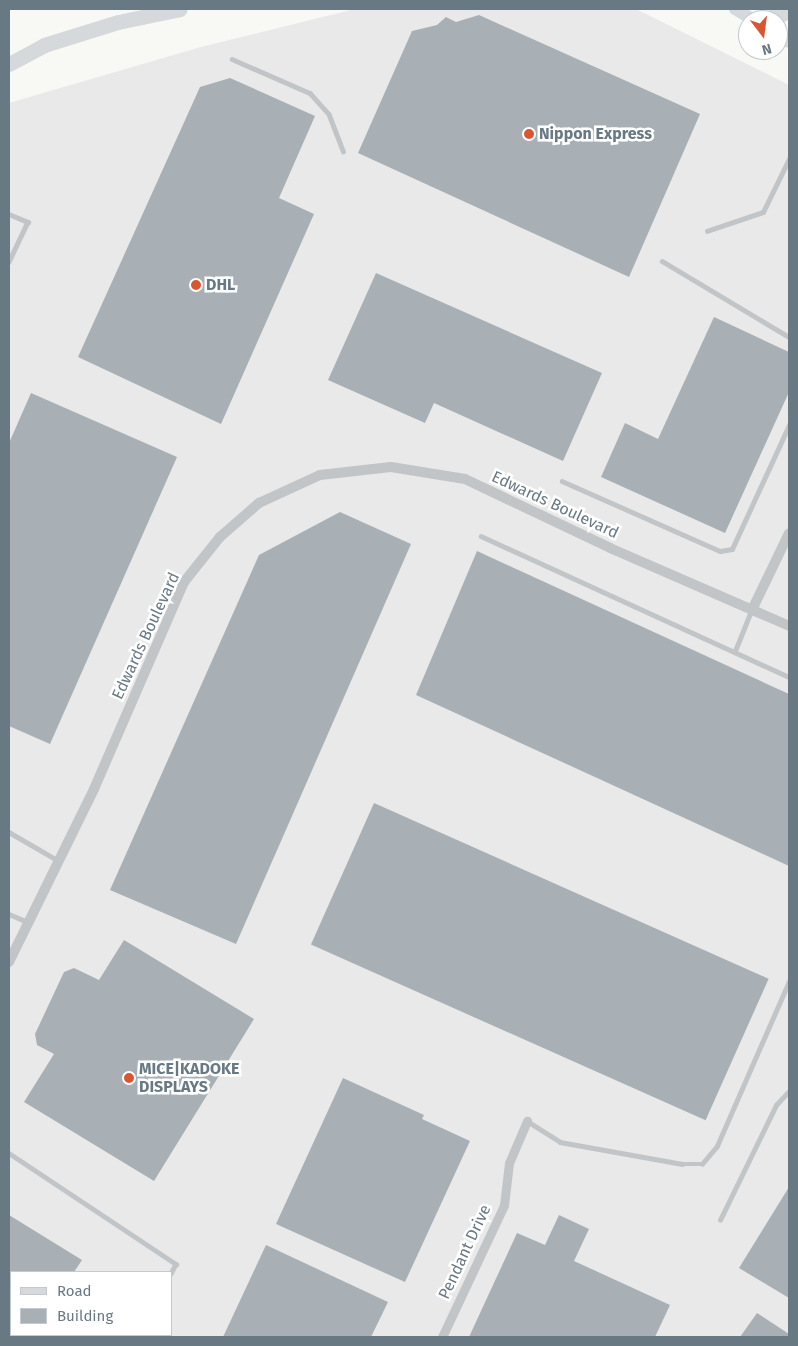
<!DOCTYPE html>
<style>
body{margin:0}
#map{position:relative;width:798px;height:1346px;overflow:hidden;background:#f8f8f5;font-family:"Fira Sans",sans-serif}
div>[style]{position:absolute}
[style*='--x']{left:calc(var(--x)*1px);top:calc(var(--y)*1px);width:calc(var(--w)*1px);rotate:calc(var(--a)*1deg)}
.built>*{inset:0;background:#e8e9e8}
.building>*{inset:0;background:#a8b0b5;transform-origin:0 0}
.service>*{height:4.5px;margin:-2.25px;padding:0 2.25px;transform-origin:2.25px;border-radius:2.25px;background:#c1c5c8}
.minor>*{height:9px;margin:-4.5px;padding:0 4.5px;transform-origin:4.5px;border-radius:4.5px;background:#c1c5c8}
.tertiary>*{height:10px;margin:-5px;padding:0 5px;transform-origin:5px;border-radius:5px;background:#c1c5c8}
.primary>*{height:12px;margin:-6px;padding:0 6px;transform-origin:6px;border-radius:6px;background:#d5d9dc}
.motorway>*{height:15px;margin:-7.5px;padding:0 7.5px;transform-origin:7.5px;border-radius:7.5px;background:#d5d9dc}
.dots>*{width:14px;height:14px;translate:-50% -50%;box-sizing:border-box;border:2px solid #fff;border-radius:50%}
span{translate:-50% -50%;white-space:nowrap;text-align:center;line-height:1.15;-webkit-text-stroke:5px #fff;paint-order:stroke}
.poi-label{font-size:16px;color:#687984;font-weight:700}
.left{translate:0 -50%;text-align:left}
.street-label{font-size:16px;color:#687984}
.frame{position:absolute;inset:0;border:10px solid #687984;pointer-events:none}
.legend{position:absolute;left:10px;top:1271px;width:162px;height:65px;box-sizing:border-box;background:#fff;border:1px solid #c3c9ce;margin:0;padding:6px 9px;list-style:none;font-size:15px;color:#687984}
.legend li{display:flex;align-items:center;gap:10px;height:25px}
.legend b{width:25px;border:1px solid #c3c9ce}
.north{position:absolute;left:738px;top:10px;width:50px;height:50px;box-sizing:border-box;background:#fff;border:1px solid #c3c9ce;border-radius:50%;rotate:165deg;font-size:14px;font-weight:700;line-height:20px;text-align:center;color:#687984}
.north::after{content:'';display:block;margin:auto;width:18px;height:22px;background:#d95633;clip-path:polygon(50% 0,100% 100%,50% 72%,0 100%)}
</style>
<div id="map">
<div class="built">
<i style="clip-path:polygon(evenodd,355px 9px,636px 9px,789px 85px,789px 1337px,9px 1337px,9px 103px,201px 47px,355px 9px,11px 1272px,171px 1272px,171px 1335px,11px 1335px,11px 1272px)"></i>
</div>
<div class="building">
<i style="clip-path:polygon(479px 15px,700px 114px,629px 277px,358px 153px,412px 31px,437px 25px,446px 17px,456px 22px)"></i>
<i style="clip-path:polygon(230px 78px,315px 116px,279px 198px,314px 214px,221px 424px,78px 357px,200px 87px)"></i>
<i style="clip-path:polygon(376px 273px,602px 373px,563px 461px,434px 403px,425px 423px,328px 380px)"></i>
<i style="clip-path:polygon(714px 317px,789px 352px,789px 392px,725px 533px,601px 477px,625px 423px,658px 439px)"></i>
<i style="clip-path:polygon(31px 393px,177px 457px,50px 744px,9px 726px,9px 443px)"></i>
<i style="clip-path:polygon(340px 512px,411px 544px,236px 944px,110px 890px,259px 555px)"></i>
<i style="clip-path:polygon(477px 551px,789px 694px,789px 866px,416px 695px)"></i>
<i style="left:374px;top:803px;width:432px;height:155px;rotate:24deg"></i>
<i style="clip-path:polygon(124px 940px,254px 1019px,154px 1181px,24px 1102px,54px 1054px,37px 1045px,35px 1034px,64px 972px,74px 968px,99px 980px)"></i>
<i style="clip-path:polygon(343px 1078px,424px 1115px,422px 1119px,470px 1141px,405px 1282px,276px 1224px)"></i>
<i style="clip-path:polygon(789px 1187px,789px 1298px,739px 1268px)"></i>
<i style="clip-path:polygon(9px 1215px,82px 1260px,74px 1272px,11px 1272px,11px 1335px,37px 1335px,36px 1337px,9px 1337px)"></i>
<i style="clip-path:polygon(559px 1215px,589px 1229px,574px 1261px,670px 1305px,655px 1337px,469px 1337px,517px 1233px,545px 1245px)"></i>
<i style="clip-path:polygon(266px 1245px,388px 1302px,371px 1337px,223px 1337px)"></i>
<i style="clip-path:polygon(757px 1313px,789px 1334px,789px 1337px,740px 1337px)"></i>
</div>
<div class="service">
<i style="--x:232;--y:59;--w:85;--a:23.6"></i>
<i style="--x:310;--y:93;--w:28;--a:48"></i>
<i style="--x:329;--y:114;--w:40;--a:69"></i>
<i style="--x:9;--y:214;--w:21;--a:23"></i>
<i style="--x:28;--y:222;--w:44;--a:115.4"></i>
<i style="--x:707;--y:231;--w:59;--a:-18.7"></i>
<i style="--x:763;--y:212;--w:59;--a:-63.9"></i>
<i style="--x:662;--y:261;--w:148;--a:30.9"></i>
<i style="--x:562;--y:481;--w:173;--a:23.9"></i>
<i style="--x:720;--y:551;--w:12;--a:-9"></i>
<i style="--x:732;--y:549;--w:136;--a:-65.3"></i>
<i style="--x:481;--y:536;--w:339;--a:24.6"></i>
<i style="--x:735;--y:651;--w:43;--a:-68.2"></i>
<i style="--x:9;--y:832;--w:58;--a:30.1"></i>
<i style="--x:9;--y:914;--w:21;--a:23"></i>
<i style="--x:527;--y:1121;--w:39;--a:32"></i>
<i style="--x:560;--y:1142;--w:124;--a:10.2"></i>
<i style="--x:682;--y:1164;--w:20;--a:0"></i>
<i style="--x:702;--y:1164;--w:23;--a:-50"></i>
<i style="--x:717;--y:1146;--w:180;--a:-66.4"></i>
<i style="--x:9;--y:1153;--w:201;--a:33.6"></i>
<i style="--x:176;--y:1264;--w:11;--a:117"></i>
<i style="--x:720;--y:1220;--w:128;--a:-64"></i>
<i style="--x:776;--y:1105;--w:19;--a:-47"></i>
<i style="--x:138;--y:1337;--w:3;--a:-45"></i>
</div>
<div class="minor">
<i style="--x:442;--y:1337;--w:146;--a:-64.8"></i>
<i style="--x:504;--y:1205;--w:42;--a:-83.2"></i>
<i style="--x:509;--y:1163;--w:46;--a:-66.8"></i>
</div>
<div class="tertiary">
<i style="--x:752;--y:610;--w:85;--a:-64.3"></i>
<i style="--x:9;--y:962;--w:193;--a:-63.8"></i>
<i style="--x:94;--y:789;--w:226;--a:-66.5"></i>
<i style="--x:184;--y:582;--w:58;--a:-51.3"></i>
<i style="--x:220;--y:537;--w:52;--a:-41.1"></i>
<i style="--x:259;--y:503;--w:67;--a:-24.7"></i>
<i style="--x:320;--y:475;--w:71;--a:-6.4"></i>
<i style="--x:391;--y:467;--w:75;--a:9.2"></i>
<i style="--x:465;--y:479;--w:161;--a:25.4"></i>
<i style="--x:610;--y:548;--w:195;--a:23.5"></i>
</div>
<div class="primary">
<i style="--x:735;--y:9;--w:22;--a:30"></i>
<i style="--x:778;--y:35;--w:13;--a:32"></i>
</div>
<div class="motorway">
<i style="--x:776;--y:9;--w:8;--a:40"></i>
<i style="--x:9;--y:64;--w:40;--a:-28"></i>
<i style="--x:44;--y:45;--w:77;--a:-17.3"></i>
<i style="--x:118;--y:22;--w:63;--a:-11.8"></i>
</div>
<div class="dots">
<i style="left:529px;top:134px;background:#d95633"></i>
<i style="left:196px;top:285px;background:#d95633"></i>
<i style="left:129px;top:1078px;background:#d95633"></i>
</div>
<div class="poi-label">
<span class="left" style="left:539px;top:134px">Nippon Express</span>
<span class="left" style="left:206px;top:285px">DHL</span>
<span class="left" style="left:139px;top:1078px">MICE|KADOKE<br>DISPLAYS</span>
</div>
<div class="street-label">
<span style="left:555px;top:505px;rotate:25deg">Edwards Boulevard</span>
<span style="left:146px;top:636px;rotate:-65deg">Edwards Boulevard</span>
<span style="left:465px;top:1252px;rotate:-65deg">Pendant Drive</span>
</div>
<div class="frame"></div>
<ul class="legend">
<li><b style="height:6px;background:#d5d9dc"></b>Road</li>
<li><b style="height:14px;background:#a8b0b5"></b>Building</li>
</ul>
<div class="north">N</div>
</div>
